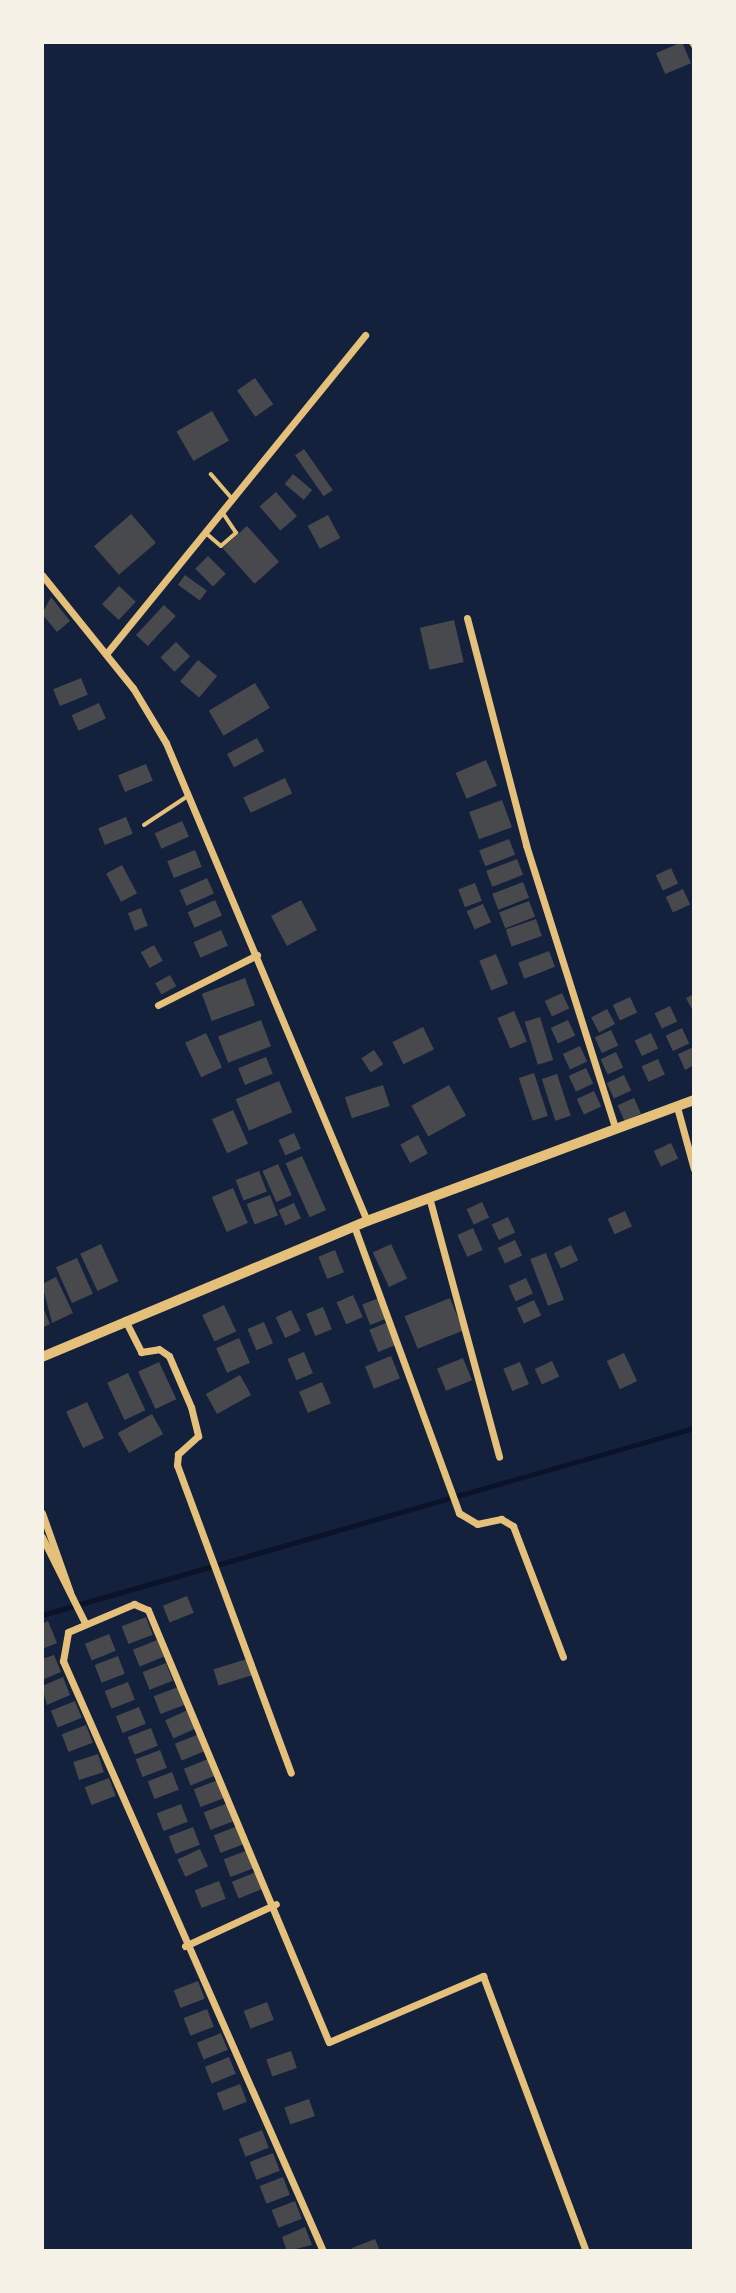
<!DOCTYPE html>
<style>
body{margin:0}
#map{position:relative;width:736px;height:2293px;overflow:hidden;background:#14213d;font-family:"Archivo Narrow",sans-serif}
div>[style]{position:absolute}
[style*='--x']{left:calc(var(--x)*1px);top:calc(var(--y)*1px);width:calc(var(--w)*1px);rotate:calc(var(--a)*1deg)}
.stream>*{height:5px;margin:-2.5px;padding:0 2.5px;transform-origin:2.5px;border-radius:2.5px;background:#0b132b}
.building>*{inset:0;background:#48494c;transform-origin:0 0}
.service>*{height:3.5px;margin:-1.75px;padding:0 1.75px;transform-origin:1.75px;border-radius:1.75px;background:#e5c07b}
.minor>*{height:7px;margin:-3.5px;padding:0 3.5px;transform-origin:3.5px;border-radius:3.5px;background:#e5c07b}
.tertiary>*{height:10px;margin:-5px;padding:0 5px;transform-origin:5px;border-radius:5px;background:#e5c07b}
span{translate:-50% -50%;white-space:nowrap;text-align:center;line-height:1.15;-webkit-text-stroke:5px #f6f1e7;paint-order:stroke}
.frame{position:absolute;inset:0;border:44px solid #f6f1e7;pointer-events:none}
</style>
<div id="map">
<div class="stream">
<i style="--x:42;--y:1615;--w:678;--a:-16"></i>
</div>
<div class="building">
<i style="left:682px;top:42px;width:23px;height:28px;rotate:67deg"></i>
<i style="left:255px;top:378px;width:32px;height:22px;rotate:55deg"></i>
<i style="left:212px;top:411px;width:34px;height:41px;rotate:60deg"></i>
<i style="left:304px;top:449px;width:50px;height:11px;rotate:55deg"></i>
<i style="left:293px;top:474px;width:25px;height:13px;rotate:40deg"></i>
<i style="left:276px;top:492px;width:32px;height:22px;rotate:49deg"></i>
<i style="left:131px;top:514px;width:38px;height:49px;rotate:49deg"></i>
<i style="left:328px;top:515px;width:26px;height:23px;rotate:62deg"></i>
<i style="left:247px;top:526px;width:48px;height:33px;rotate:48deg"></i>
<i style="left:208px;top:556px;width:25px;height:18px;rotate:45deg"></i>
<i style="left:185px;top:575px;width:27px;height:12px;rotate:36deg"></i>
<i style="left:119px;top:586px;width:23px;height:25px;rotate:43deg"></i>
<i style="clip-path:polygon(51px 597px,70px 621px,57px 632px,42px 614px)"></i>
<i style="left:164px;top:605px;width:16px;height:41px;rotate:43deg"></i>
<i style="left:454px;top:620px;width:43px;height:35px;rotate:77deg"></i>
<i style="left:176px;top:642px;width:20px;height:22px;rotate:45deg"></i>
<i style="left:198px;top:660px;width:25px;height:28px;rotate:40deg"></i>
<i style="left:81px;top:678px;width:18px;height:30px;rotate:68deg"></i>
<i style="left:255px;top:683px;width:29px;height:54px;rotate:59deg"></i>
<i style="left:99px;top:703px;width:17px;height:30px;rotate:66deg"></i>
<i style="left:257px;top:738px;width:15px;height:34px;rotate:62deg"></i>
<i style="left:486px;top:760px;width:28px;height:33px;rotate:67deg"></i>
<i style="left:146px;top:764px;width:18px;height:30px;rotate:68deg"></i>
<i style="left:285px;top:778px;width:17px;height:46px;rotate:65deg"></i>
<i style="left:502px;top:800px;width:29px;height:35px;rotate:70deg"></i>
<i style="left:126px;top:817px;width:18px;height:30px;rotate:68deg"></i>
<i style="left:182px;top:821px;width:17px;height:30px;rotate:66deg"></i>
<i style="left:509px;top:839px;width:17px;height:32px;rotate:69deg"></i>
<i style="left:195px;top:850px;width:18px;height:30px;rotate:68deg"></i>
<i style="left:517px;top:859px;width:17px;height:33px;rotate:69deg"></i>
<i style="left:122px;top:865px;width:32px;height:18px;rotate:62deg"></i>
<i style="left:671px;top:868px;width:17px;height:17px;rotate:65deg"></i>
<i style="left:207px;top:878px;width:17px;height:30px;rotate:66deg"></i>
<i style="left:523px;top:882px;width:17px;height:33px;rotate:69deg"></i>
<i style="left:475px;top:883px;width:19px;height:18px;rotate:69deg"></i>
<i style="left:683px;top:889px;width:17px;height:19px;rotate:65deg"></i>
<i style="left:215px;top:900px;width:17px;height:30px;rotate:66deg"></i>
<i style="left:301px;top:900px;width:34px;height:34px;rotate:62deg"></i>
<i style="left:529px;top:901px;width:17px;height:32px;rotate:69deg"></i>
<i style="left:483px;top:904px;width:20px;height:18px;rotate:66deg"></i>
<i style="left:141px;top:908px;width:19px;height:14px;rotate:69deg"></i>
<i style="left:536px;top:919px;width:18px;height:32px;rotate:71deg"></i>
<i style="left:221px;top:930px;width:17px;height:30px;rotate:66deg"></i>
<i style="left:154px;top:945px;width:18px;height:15px;rotate:61deg"></i>
<i style="left:549px;top:951px;width:17px;height:33px;rotate:69deg"></i>
<i style="left:496px;top:954px;width:32px;height:18px;rotate:68deg"></i>
<i style="left:170px;top:975px;width:13px;height:17px;rotate:61deg"></i>
<i style="left:245px;top:978px;width:29px;height:46px;rotate:70deg"></i>
<i style="left:562px;top:993px;width:17px;height:19px;rotate:65deg"></i>
<i style="clip-path:polygon(694px 994px,694px 1013px,686px 998px)"></i>
<i style="left:630px;top:997px;width:17px;height:19px;rotate:65deg"></i>
<i style="left:670px;top:1006px;width:17px;height:17px;rotate:65deg"></i>
<i style="left:607px;top:1009px;width:17px;height:18px;rotate:62deg"></i>
<i style="left:514px;top:1011px;width:33px;height:18px;rotate:67deg"></i>
<i style="left:540px;top:1017px;width:45px;height:16px;rotate:73deg"></i>
<i style="left:261px;top:1020px;width:28px;height:46px;rotate:69deg"></i>
<i style="left:568px;top:1020px;width:17px;height:19px;rotate:65deg"></i>
<i style="left:423px;top:1027px;width:25px;height:34px;rotate:64deg"></i>
<i style="left:682px;top:1028px;width:17px;height:18px;rotate:65deg"></i>
<i style="left:611px;top:1030px;width:17px;height:18px;rotate:65deg"></i>
<i style="left:206px;top:1033px;width:38px;height:23px;rotate:65deg"></i>
<i style="left:651px;top:1033px;width:17px;height:18px;rotate:65deg"></i>
<i style="left:580px;top:1046px;width:17px;height:19px;rotate:65deg"></i>
<i style="clip-path:polygon(694px 1047px,694px 1065px,685px 1070px,678px 1054px)"></i>
<i style="left:374px;top:1050px;width:17px;height:15px;rotate:57deg"></i>
<i style="left:616px;top:1052px;width:17px;height:17px;rotate:65deg"></i>
<i style="left:266px;top:1057px;width:18px;height:30px;rotate:68deg"></i>
<i style="left:658px;top:1059px;width:17px;height:18px;rotate:66deg"></i>
<i style="left:586px;top:1068px;width:17px;height:19px;rotate:65deg"></i>
<i style="left:534px;top:1073px;width:45px;height:16px;rotate:72deg"></i>
<i style="left:557px;top:1074px;width:44px;height:16px;rotate:72deg"></i>
<i style="left:624px;top:1075px;width:17px;height:19px;rotate:65deg"></i>
<i style="left:279px;top:1081px;width:34px;height:47px;rotate:67deg"></i>
<i style="left:383px;top:1085px;width:22px;height:40px;rotate:72deg"></i>
<i style="left:449px;top:1085px;width:35px;height:43px;rotate:61deg"></i>
<i style="left:594px;top:1091px;width:17px;height:19px;rotate:65deg"></i>
<i style="left:634px;top:1098px;width:17px;height:18px;rotate:66deg"></i>
<i style="left:233px;top:1110px;width:37px;height:23px;rotate:66deg"></i>
<i style="left:294px;top:1133px;width:17px;height:17px;rotate:66deg"></i>
<i style="left:418px;top:1135px;width:21px;height:20px;rotate:62deg"></i>
<i style="left:671px;top:1143px;width:17px;height:19px;rotate:65deg"></i>
<i style="left:302px;top:1156px;width:59px;height:18px;rotate:66deg"></i>
<i style="left:278px;top:1164px;width:34px;height:17px;rotate:66deg"></i>
<i style="left:259px;top:1171px;width:22px;height:25px;rotate:69deg"></i>
<i style="left:233px;top:1188px;width:38px;height:23px;rotate:67deg"></i>
<i style="left:270px;top:1195px;width:22px;height:25px;rotate:69deg"></i>
<i style="left:482px;top:1202px;width:17px;height:17px;rotate:65deg"></i>
<i style="left:294px;top:1203px;width:17px;height:17px;rotate:66deg"></i>
<i style="left:625px;top:1211px;width:17px;height:19px;rotate:66deg"></i>
<i style="left:508px;top:1217px;width:17px;height:18px;rotate:65deg"></i>
<i style="left:473px;top:1228px;width:24px;height:17px;rotate:66deg"></i>
<i style="left:515px;top:1240px;width:17px;height:19px;rotate:65deg"></i>
<i style="left:101px;top:1244px;width:41px;height:23px;rotate:65deg"></i>
<i style="left:391px;top:1244px;width:38px;height:20px;rotate:65deg"></i>
<i style="left:571px;top:1245px;width:17px;height:19px;rotate:65deg"></i>
<i style="left:335px;top:1250px;width:24px;height:18px;rotate:68deg"></i>
<i style="left:546px;top:1253px;width:50px;height:17px;rotate:69deg"></i>
<i style="left:77px;top:1258px;width:39px;height:23px;rotate:66deg"></i>
<i style="clip-path:polygon(56px 1277px,73px 1313px,52px 1323px,42px 1284px)"></i>
<i style="left:526px;top:1278px;width:17px;height:19px;rotate:66deg"></i>
<i style="left:353px;top:1295px;width:24px;height:18px;rotate:66deg"></i>
<i style="left:379px;top:1298px;width:22px;height:18px;rotate:69deg"></i>
<i style="left:450px;top:1298px;width:35px;height:49px;rotate:68deg"></i>
<i style="left:534px;top:1300px;width:17px;height:19px;rotate:65deg"></i>
<i style="clip-path:polygon(42px 1305px,50px 1324px,42px 1328px)"></i>
<i style="left:224px;top:1305px;width:29px;height:24px;rotate:65deg"></i>
<i style="left:323px;top:1307px;width:24px;height:18px;rotate:68deg"></i>
<i style="left:291px;top:1310px;width:23px;height:17px;rotate:65deg"></i>
<i style="left:264px;top:1322px;width:23px;height:18px;rotate:67deg"></i>
<i style="left:386px;top:1323px;width:24px;height:18px;rotate:68deg"></i>
<i style="left:239px;top:1338px;width:27px;height:25px;rotate:66deg"></i>
<i style="left:304px;top:1352px;width:23px;height:18px;rotate:67deg"></i>
<i style="left:624px;top:1353px;width:31px;height:19px;rotate:65deg"></i>
<i style="left:391px;top:1356px;width:24px;height:28px;rotate:68deg"></i>
<i style="left:463px;top:1358px;width:24px;height:28px;rotate:68deg"></i>
<i style="left:552px;top:1361px;width:17px;height:19px;rotate:65deg"></i>
<i style="left:159px;top:1362px;width:41px;height:23px;rotate:65deg"></i>
<i style="left:520px;top:1362px;width:24px;height:18px;rotate:68deg"></i>
<i style="left:128px;top:1373px;width:41px;height:23px;rotate:65deg"></i>
<i style="left:240px;top:1375px;width:23px;height:39px;rotate:61deg"></i>
<i style="left:322px;top:1382px;width:23px;height:25px;rotate:67deg"></i>
<i style="left:87px;top:1402px;width:40px;height:23px;rotate:65deg"></i>
<i style="left:152px;top:1414px;width:23px;height:39px;rotate:61deg"></i>
<i style="left:187px;top:1596px;width:18px;height:26px;rotate:68deg"></i>
<i style="left:146px;top:1617px;width:19px;height:26px;rotate:69deg"></i>
<i style="clip-path:polygon(48px 1621px,57px 1643px,42px 1649px,42px 1624px)"></i>
<i style="left:109px;top:1634px;width:18px;height:26px;rotate:68deg"></i>
<i style="left:157px;top:1640px;width:18px;height:26px;rotate:68deg"></i>
<i style="clip-path:polygon(54px 1655px,61px 1672px,42px 1680px,42px 1659px)"></i>
<i style="left:118px;top:1656px;width:19px;height:25px;rotate:69deg"></i>
<i style="left:247px;top:1659px;width:17px;height:35px;rotate:73deg"></i>
<i style="left:166px;top:1663px;width:19px;height:25px;rotate:69deg"></i>
<i style="clip-path:polygon(63px 1677px,70px 1695px,47px 1705px,42px 1686px)"></i>
<i style="left:128px;top:1682px;width:19px;height:25px;rotate:69deg"></i>
<i style="left:178px;top:1687px;width:19px;height:26px;rotate:69deg"></i>
<i style="left:75px;top:1701px;width:18px;height:26px;rotate:68deg"></i>
<i style="left:139px;top:1707px;width:18px;height:25px;rotate:68deg"></i>
<i style="left:188px;top:1710px;width:20px;height:25px;rotate:66deg"></i>
<i style="left:86px;top:1725px;width:19px;height:26px;rotate:69deg"></i>
<i style="left:151px;top:1728px;width:19px;height:25px;rotate:69deg"></i>
<i style="left:199px;top:1734px;width:18px;height:26px;rotate:68deg"></i>
<i style="left:160px;top:1750px;width:19px;height:26px;rotate:69deg"></i>
<i style="left:98px;top:1754px;width:19px;height:26px;rotate:72deg"></i>
<i style="left:208px;top:1759px;width:18px;height:26px;rotate:68deg"></i>
<i style="left:172px;top:1772px;width:19px;height:26px;rotate:69deg"></i>
<i style="left:109px;top:1778px;width:19px;height:26px;rotate:69deg"></i>
<i style="left:218px;top:1780px;width:19px;height:26px;rotate:69deg"></i>
<i style="left:228px;top:1803px;width:19px;height:26px;rotate:69deg"></i>
<i style="left:181px;top:1804px;width:19px;height:26px;rotate:69deg"></i>
<i style="left:238px;top:1826px;width:19px;height:26px;rotate:69deg"></i>
<i style="left:193px;top:1827px;width:19px;height:26px;rotate:69deg"></i>
<i style="left:200px;top:1849px;width:19px;height:25px;rotate:65deg"></i>
<i style="left:248px;top:1850px;width:19px;height:26px;rotate:69deg"></i>
<i style="left:256px;top:1872px;width:18px;height:26px;rotate:68deg"></i>
<i style="left:219px;top:1881px;width:19px;height:26px;rotate:69deg"></i>
<i style="left:198px;top:1981px;width:19px;height:26px;rotate:69deg"></i>
<i style="left:267px;top:2002px;width:19px;height:25px;rotate:69deg"></i>
<i style="left:207px;top:2009px;width:19px;height:25px;rotate:69deg"></i>
<i style="left:221px;top:2033px;width:18px;height:26px;rotate:68deg"></i>
<i style="left:291px;top:2051px;width:18px;height:26px;rotate:71deg"></i>
<i style="left:229px;top:2057px;width:18px;height:26px;rotate:68deg"></i>
<i style="left:240px;top:2084px;width:19px;height:25px;rotate:69deg"></i>
<i style="left:309px;top:2099px;width:18px;height:26px;rotate:71deg"></i>
<i style="left:262px;top:2130px;width:19px;height:25px;rotate:69deg"></i>
<i style="left:273px;top:2153px;width:19px;height:25px;rotate:69deg"></i>
<i style="left:283px;top:2177px;width:19px;height:25px;rotate:69deg"></i>
<i style="left:295px;top:2201px;width:19px;height:25px;rotate:69deg"></i>
<i style="clip-path:polygon(305px 2227px,312px 2245px,287px 2251px,282px 2237px)"></i>
<i style="clip-path:polygon(375px 2239px,380px 2251px,353px 2251px,352px 2248px)"></i>
</div>
<div class="service">
<i style="--x:211;--y:474;--w:32;--a:49"></i>
<i style="--x:205;--y:532;--w:21;--a:41"></i>
<i style="--x:221;--y:546;--w:20;--a:-41"></i>
<i style="--x:236;--y:533;--w:25;--a:-124"></i>
<i style="--x:144;--y:825;--w:53;--a:-33.4"></i>
</div>
<div class="minor">
<i style="--x:692;--y:42;--w:4;--a:56"></i>
<i style="--x:42;--y:575;--w:145;--a:51.2"></i>
<i style="--x:133;--y:688;--w:64;--a:59"></i>
<i style="--x:166;--y:743;--w:519;--a:67.19"></i>
<i style="--x:467;--y:618;--w:235;--a:75.4"></i>
<i style="--x:526;--y:845;--w:296;--a:72.5"></i>
<i style="--x:106;--y:654;--w:411;--a:-50.9"></i>
<i style="--x:158;--y:1005;--w:111;--a:-26.8"></i>
<i style="--x:677;--y:1107;--w:64;--a:74.7"></i>
<i style="--x:429;--y:1197;--w:269;--a:74.9"></i>
<i style="--x:354;--y:1226;--w:306;--a:69.9"></i>
<i style="--x:459;--y:1513;--w:21;--a:31"></i>
<i style="--x:477;--y:1524;--w:25;--a:-12"></i>
<i style="--x:501;--y:1519;--w:14;--a:30"></i>
<i style="--x:513;--y:1526;--w:140;--a:69.1"></i>
<i style="--x:125;--y:1320;--w:36;--a:63"></i>
<i style="--x:141;--y:1352;--w:18;--a:-9"></i>
<i style="--x:159;--y:1349;--w:12;--a:35"></i>
<i style="--x:169;--y:1356;--w:56;--a:66.7"></i>
<i style="--x:191;--y:1407;--w:30;--a:76"></i>
<i style="--x:198;--y:1436;--w:27;--a:138"></i>
<i style="--x:178;--y:1454;--w:11;--a:95"></i>
<i style="--x:177;--y:1465;--w:328;--a:69.7"></i>
<i style="--x:42;--y:1513;--w:84;--a:70.5"></i>
<i style="--x:42;--y:1537;--w:96;--a:63.4"></i>
<i style="--x:185;--y:1946;--w:100;--a:-24.8"></i>
<i style="--x:323;--y:2251;--w:645;--a:-113.78"></i>
<i style="--x:63;--y:1661;--w:29;--a:-80"></i>
<i style="--x:68;--y:1632;--w:72;--a:-23"></i>
<i style="--x:134;--y:1604;--w:15;--a:23"></i>
<i style="--x:148;--y:1610;--w:468;--a:67.3"></i>
<i style="--x:329;--y:2042;--w:168;--a:-23.2"></i>
<i style="--x:483;--y:1976;--w:294;--a:69.5"></i>
</div>
<div class="tertiary">
<i style="--x:42;--y:1357;--w:352;--a:-22.7"></i>
<i style="--x:367;--y:1221;--w:349;--a:-20.3"></i>
</div>
<div class="frame"></div>
</div>
